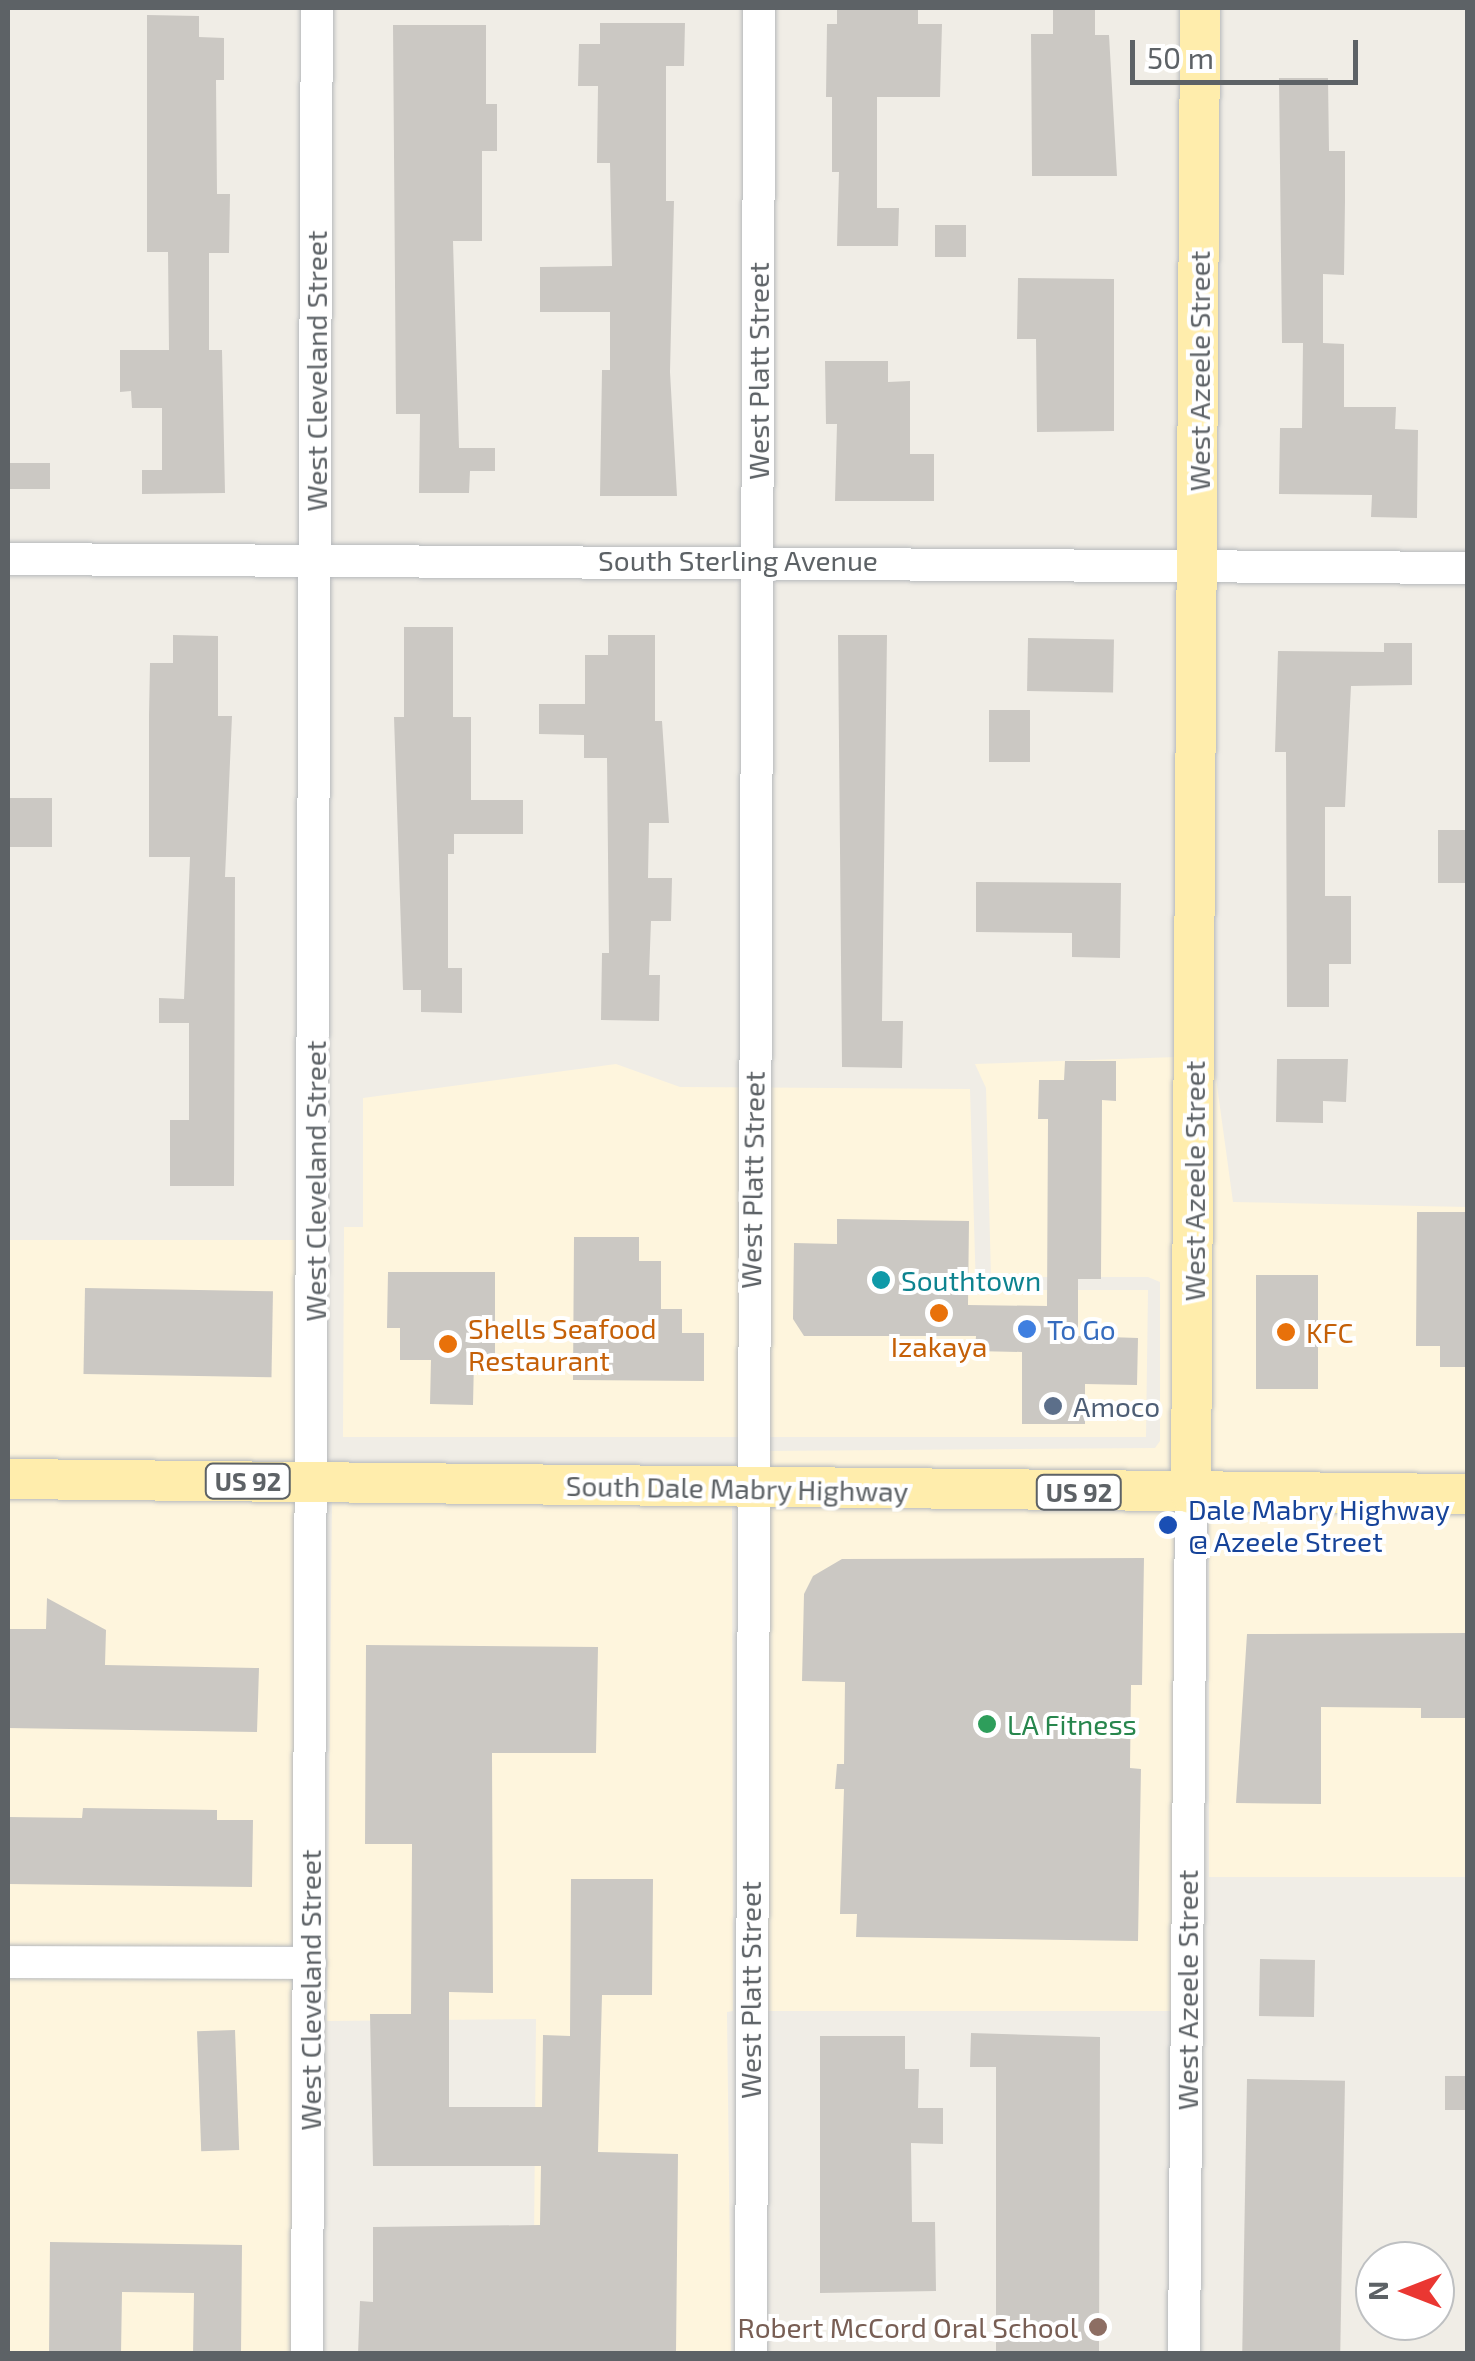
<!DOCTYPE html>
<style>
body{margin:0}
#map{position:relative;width:1475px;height:2361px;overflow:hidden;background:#f0ede6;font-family:"Exo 2",sans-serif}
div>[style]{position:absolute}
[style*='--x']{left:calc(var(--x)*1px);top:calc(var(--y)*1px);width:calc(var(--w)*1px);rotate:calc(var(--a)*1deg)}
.commercial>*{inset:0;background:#fef5dd;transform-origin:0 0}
.building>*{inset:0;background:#cbc8c3;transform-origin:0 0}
.roads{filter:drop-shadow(0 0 2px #b6b9bc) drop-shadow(0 0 2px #b6b9bc)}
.minor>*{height:32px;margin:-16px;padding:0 16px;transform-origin:16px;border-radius:16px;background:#fff}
.major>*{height:40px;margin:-20px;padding:0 20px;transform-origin:20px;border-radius:20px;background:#ffedac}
.dots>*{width:28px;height:28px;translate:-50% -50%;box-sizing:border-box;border:5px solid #fff;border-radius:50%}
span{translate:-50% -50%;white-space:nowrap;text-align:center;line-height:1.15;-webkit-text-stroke:8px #fff;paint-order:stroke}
.shield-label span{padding:2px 8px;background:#fff;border:2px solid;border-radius:8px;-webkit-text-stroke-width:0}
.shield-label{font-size:25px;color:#5d6266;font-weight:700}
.street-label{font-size:28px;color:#5d6266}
.culture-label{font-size:28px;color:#0d838f}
.left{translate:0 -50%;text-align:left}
.food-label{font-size:28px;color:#c56008}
.shop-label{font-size:28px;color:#366cbe}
.service-label{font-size:28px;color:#4e5e75}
.transit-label{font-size:28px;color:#164399}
.leisure-label{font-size:28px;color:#27864d}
.education-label{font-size:28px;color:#785e54}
.right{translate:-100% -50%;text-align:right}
.frame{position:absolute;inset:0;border:10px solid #5d6266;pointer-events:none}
.north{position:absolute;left:1355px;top:2241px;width:100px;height:100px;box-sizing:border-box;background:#fff;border:2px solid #bec0c2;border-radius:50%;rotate:270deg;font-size:28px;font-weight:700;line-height:40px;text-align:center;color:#5d6266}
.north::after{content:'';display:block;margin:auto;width:35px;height:45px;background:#ea3732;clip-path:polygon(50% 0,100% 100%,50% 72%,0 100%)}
.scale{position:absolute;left:1130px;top:40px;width:228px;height:45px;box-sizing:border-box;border:5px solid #5d6266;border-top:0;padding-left:12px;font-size:30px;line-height:35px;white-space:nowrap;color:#5d6266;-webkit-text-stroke:8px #fff;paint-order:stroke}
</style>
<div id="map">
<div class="commercial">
<i style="clip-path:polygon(1213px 1056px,1233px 1202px,1467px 1207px,1468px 1478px,1209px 1477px)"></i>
<i style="clip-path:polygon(1177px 1057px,1174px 1477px,767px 1474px,767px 1451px,1155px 1448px,1160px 1441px,1160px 1282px,1148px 1277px,991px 1277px,986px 1088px,975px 1064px)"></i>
<i style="clip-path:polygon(616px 1064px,680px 1087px,970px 1089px,976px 1290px,1148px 1290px,1146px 1437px,343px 1437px,344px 1227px,363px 1227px,363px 1098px)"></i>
<i style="left:297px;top:1240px;width:225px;height:289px;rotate:90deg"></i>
<i style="left:8px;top:1495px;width:289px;height:451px"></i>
<i style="clip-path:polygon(332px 1497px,732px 1505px,733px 2011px,727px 2012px,731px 2353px,533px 2353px,536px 2019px,327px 2021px)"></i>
<i style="left:767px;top:1506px;width:407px;height:505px"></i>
<i style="left:1209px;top:1508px;width:258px;height:369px"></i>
<i style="left:8px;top:1978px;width:284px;height:376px"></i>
</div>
<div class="building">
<i style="clip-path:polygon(837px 8px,918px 8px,918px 24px,942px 24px,940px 97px,877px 97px,877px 208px,899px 208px,898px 246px,837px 246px,839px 172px,832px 172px,832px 97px,826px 97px,827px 24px,837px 24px)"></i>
<i style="clip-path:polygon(1053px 8px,1095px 8px,1095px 35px,1109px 35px,1117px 176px,1032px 176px,1031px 34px,1053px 34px)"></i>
<i style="clip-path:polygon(147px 15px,199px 16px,199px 37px,224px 38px,224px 80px,216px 80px,217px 194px,230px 194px,229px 253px,209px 253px,209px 350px,222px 350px,225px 493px,142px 494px,142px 470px,162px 470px,162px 408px,132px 408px,131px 391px,120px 392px,120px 350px,169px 350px,168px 252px,147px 252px)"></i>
<i style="clip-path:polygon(600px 23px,685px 23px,684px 66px,666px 66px,666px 201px,674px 201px,670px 372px,677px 496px,600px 496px,602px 370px,610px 370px,610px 312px,540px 312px,540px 267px,612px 266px,610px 163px,597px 163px,598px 86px,578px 86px,579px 44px,600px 44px)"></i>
<i style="clip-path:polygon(393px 25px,486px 25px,486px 104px,497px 104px,497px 151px,482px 151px,482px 241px,453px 241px,459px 448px,495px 448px,495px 471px,470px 471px,469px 493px,419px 493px,420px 414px,396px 414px)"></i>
<i style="clip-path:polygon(1279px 78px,1328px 78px,1329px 151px,1345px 151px,1345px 201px,1344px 275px,1323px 274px,1323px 343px,1344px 344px,1344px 407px,1396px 407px,1395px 429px,1418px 430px,1417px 518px,1371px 517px,1372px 495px,1279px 494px,1280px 428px,1302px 428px,1303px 343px,1282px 343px)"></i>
<i style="left:935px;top:225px;width:31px;height:32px"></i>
<i style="clip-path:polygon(1018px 278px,1114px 279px,1114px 431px,1037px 432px,1036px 339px,1017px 339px)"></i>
<i style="clip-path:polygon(825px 361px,888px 361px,888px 382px,910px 381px,910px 454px,934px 454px,934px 501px,835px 501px,837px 424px,826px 424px)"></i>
<i style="left:50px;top:463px;width:26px;height:42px;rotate:90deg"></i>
<i style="clip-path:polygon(404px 627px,453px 627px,453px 717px,471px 717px,471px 800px,523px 800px,523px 834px,454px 834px,454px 854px,448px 854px,448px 968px,462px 968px,462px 1013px,421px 1012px,421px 990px,403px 990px,394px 717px,404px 717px)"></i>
<i style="clip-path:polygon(173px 635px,218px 636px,218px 716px,232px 716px,225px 877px,235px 877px,234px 1186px,170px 1186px,170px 1120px,189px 1120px,189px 1023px,159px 1023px,159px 998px,184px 999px,190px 857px,149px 857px,149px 715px,150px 663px,173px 663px)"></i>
<i style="clip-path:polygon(608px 635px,655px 635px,655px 721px,662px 721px,669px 823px,649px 823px,648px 878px,672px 878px,671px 921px,651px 921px,649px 975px,660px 975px,659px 1021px,601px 1020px,602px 953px,609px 953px,607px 758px,584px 758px,584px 735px,539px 734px,539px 704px,585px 704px,585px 655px,608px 655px)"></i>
<i style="clip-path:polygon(838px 635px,887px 635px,882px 1021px,903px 1021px,902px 1068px,842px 1067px)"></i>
<i style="left:1028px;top:638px;width:86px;height:53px;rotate:1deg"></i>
<i style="clip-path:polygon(1384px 643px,1412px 643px,1412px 685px,1351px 686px,1345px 807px,1325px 807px,1325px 896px,1351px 896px,1351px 964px,1329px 964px,1329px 1007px,1287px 1007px,1286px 752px,1275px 752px,1278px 651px,1384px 652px)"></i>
<i style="left:989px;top:710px;width:41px;height:52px"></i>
<i style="left:52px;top:798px;width:49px;height:44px;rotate:90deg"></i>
<i style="left:1438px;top:830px;width:30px;height:53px"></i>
<i style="clip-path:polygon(976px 882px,1121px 883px,1120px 958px,1072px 957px,1072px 933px,976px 932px)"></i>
<i style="clip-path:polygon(1277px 1059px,1348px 1059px,1346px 1102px,1323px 1101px,1323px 1123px,1276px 1122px)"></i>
<i style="clip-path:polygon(1065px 1061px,1116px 1061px,1116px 1101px,1102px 1100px,1101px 1279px,1078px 1279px,1078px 1336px,1138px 1338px,1137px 1385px,1085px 1384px,1085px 1424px,1022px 1424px,1022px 1352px,975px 1351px,976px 1336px,804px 1336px,793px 1319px,794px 1243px,837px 1244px,837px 1219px,969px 1221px,968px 1305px,1047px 1306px,1048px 1119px,1038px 1119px,1039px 1080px,1064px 1080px)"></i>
<i style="clip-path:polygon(1417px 1212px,1468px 1212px,1468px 1367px,1440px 1367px,1440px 1346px,1416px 1346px)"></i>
<i style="clip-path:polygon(574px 1237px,639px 1237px,639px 1261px,661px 1261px,661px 1309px,682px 1309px,682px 1333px,704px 1333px,704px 1381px,573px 1380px)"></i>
<i style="clip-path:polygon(388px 1272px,495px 1272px,495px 1361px,474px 1360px,473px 1405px,430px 1404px,431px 1360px,400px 1360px,400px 1328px,387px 1328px)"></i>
<i style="left:1256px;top:1275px;width:62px;height:114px"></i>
<i style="left:85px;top:1288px;width:188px;height:86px;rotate:1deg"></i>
<i style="clip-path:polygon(1144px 1558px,1142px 1685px,1131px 1685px,1130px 1768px,1141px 1769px,1138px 1941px,856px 1937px,857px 1914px,840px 1914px,844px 1789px,835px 1789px,837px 1764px,844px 1764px,845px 1682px,802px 1681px,804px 1594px,813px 1576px,842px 1559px)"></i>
<i style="clip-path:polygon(47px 1598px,106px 1630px,105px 1665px,259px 1668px,257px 1732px,8px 1728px,8px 1629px,46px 1629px)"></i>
<i style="clip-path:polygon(1468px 1633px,1468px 1718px,1421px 1718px,1421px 1708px,1321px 1707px,1321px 1804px,1236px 1803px,1247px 1634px)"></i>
<i style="clip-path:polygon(366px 1645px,598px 1647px,596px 1753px,492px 1753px,493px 1993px,449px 1992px,449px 2107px,542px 2107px,543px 2035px,570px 2036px,571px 1879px,653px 1879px,652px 1995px,602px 1995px,598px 2152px,678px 2154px,676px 2354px,358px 2354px,360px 2301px,373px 2302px,373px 2227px,540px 2225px,541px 2166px,373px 2166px,370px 2014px,411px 2014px,412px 1844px,365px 1844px)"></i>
<i style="clip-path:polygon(83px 1808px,217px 1810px,217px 1820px,253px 1820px,252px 1887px,8px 1884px,8px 1817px,82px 1818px)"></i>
<i style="left:1260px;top:1959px;width:55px;height:57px;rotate:1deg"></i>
<i style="left:235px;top:2030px;width:120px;height:38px;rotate:88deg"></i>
<i style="clip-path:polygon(971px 2033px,1100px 2037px,1099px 2354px,996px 2354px,996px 2067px,970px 2067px)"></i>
<i style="clip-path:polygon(820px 2036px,905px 2036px,905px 2069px,919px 2069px,918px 2108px,943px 2108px,943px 2144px,911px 2143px,912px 2222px,935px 2222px,936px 2291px,820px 2293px)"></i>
<i style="left:1445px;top:2076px;width:23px;height:34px"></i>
<i style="left:1247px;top:2079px;width:98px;height:275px;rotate:1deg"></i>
<i style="clip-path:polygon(50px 2242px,242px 2245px,241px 2354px,193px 2354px,194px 2293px,122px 2292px,121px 2354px,49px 2354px)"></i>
</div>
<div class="roads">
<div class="minor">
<i style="--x:8;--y:559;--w:1460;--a:0.35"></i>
<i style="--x:8;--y:1962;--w:302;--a:0.2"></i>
<i style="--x:307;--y:2354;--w:2346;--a:-89.76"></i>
<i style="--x:751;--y:2354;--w:2346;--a:-89.8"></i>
<i style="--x:1184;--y:2354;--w:861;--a:-89.53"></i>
</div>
<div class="major">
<i style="--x:8;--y:1479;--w:1460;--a:0.59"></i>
<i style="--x:1191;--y:1493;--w:1485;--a:-89.65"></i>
</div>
</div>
<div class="dots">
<i style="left:881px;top:1280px;background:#0f9aa8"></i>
<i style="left:939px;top:1313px;background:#e8710a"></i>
<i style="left:1027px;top:1329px;background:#3f7fe0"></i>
<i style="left:1286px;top:1332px;background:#e8710a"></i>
<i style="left:448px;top:1344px;background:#e8710a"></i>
<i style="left:1053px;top:1406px;background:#5c6f8a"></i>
<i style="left:1168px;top:1525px;background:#1a4fb4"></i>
<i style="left:987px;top:1724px;background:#2e9e5b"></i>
<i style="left:1098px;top:2327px;background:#8d6e63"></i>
</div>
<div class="shield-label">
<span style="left:248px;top:1481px">US 92</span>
<span style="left:1079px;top:1492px">US 92</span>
</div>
<div class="street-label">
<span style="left:316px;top:371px;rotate:-90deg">West Cleveland Street</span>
<span style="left:758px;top:371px;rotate:-90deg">West Platt Street</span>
<span style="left:1199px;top:371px;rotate:-90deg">West Azeele Street</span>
<span style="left:738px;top:560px">South Sterling Avenue</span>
<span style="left:752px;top:1180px;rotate:-89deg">West Platt Street</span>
<span style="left:315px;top:1181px;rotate:-90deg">West Cleveland Street</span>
<span style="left:1194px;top:1181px;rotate:-90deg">West Azeele Street</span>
<span style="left:737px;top:1488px;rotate:1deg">South Dale Mabry Highway</span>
<span style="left:310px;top:1990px;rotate:-90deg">West Cleveland Street</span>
<span style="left:750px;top:1990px;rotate:-90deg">West Platt Street</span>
<span style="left:1187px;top:1990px;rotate:-90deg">West Azeele Street</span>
</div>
<div class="culture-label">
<span class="left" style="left:901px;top:1280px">Southtown</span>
</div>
<div class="food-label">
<span class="left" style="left:468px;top:1344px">Shells Seafood<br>Restaurant</span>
<span class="left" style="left:1306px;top:1332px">KFC</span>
<span style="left:939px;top:1346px">Izakaya</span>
</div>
<div class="shop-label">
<span class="left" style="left:1047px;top:1329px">To Go</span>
</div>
<div class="service-label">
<span class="left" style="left:1073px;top:1406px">Amoco</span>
</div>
<div class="transit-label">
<span class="left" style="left:1188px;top:1525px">Dale Mabry Highway<br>@ Azeele Street</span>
</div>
<div class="leisure-label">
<span class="left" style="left:1007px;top:1724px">LA Fitness</span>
</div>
<div class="education-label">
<span class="right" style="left:1078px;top:2327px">Robert McCord Oral School</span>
</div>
<div class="frame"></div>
<div class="north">N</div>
<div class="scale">50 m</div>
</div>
